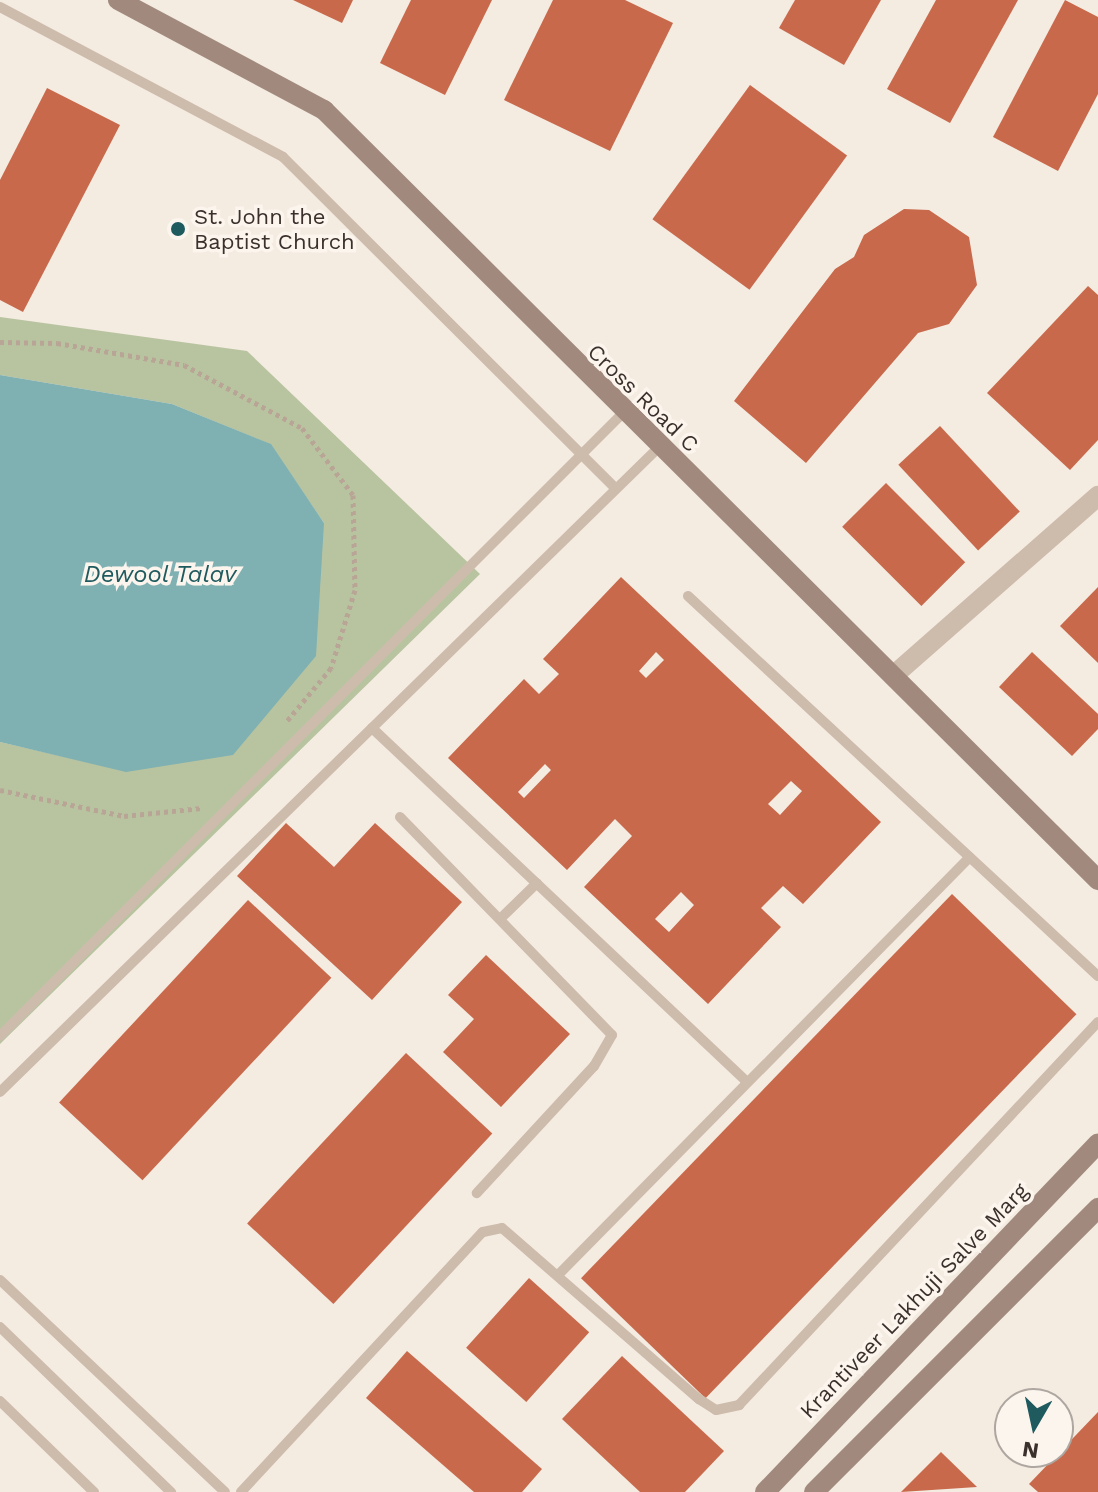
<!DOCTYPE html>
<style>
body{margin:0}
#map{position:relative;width:1098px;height:1492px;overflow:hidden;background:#f4ebe1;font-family:"Work Sans",sans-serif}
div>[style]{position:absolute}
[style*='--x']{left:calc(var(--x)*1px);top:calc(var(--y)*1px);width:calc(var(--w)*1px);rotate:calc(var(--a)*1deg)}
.green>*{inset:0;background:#b8c4a0}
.water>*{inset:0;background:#7fb0b2}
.building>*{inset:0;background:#c8694b;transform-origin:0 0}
.path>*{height:5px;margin-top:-2.5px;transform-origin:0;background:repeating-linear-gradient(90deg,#b9a596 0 4px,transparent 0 8px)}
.lane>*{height:10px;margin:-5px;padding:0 5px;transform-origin:5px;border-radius:5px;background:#cdbbac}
.street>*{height:20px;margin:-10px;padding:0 10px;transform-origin:10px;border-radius:10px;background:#cdbbac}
.secondary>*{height:20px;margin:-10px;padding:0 10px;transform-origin:10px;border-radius:10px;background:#a18a7d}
.dots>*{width:22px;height:22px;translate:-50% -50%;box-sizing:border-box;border:4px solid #fbf5ee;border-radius:50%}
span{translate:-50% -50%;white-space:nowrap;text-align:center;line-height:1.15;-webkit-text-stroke:7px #fbf5ee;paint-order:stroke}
.poi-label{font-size:22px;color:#3b302b}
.left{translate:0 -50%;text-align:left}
.street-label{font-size:22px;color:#3b302b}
.water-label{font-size:24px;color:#1f5a5e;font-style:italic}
.north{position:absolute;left:994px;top:1388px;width:80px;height:80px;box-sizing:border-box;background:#fbf5ee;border:2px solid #aea6a0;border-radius:50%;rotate:189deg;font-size:22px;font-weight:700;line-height:32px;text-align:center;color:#3b302b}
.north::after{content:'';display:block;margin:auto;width:28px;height:36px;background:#1f5a5e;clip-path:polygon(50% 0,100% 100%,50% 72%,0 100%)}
</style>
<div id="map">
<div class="green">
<i style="clip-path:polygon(0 317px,247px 351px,480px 574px,0 1044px,0 742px,126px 771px,324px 523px,270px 444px,172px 404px,0 375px)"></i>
</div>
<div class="water">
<i style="clip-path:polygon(0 375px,172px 404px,271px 444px,324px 523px,316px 656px,233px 755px,126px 772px,0 742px)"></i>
</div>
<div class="building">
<i style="clip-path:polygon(293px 0,353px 0,342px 23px)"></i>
<i style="clip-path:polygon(411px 0,492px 0,445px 95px,380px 63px)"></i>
<i style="clip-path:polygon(553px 0,625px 0,673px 23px,610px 151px,504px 100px)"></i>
<i style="clip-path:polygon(795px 0,881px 0,844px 65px,779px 28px)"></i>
<i style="clip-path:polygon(936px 0,1018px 0,950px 123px,887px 89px)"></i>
<i style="clip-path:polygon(1065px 0,1098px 17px,1098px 94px,1058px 171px,993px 137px)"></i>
<i style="left:750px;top:85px;width:120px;height:166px;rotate:36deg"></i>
<i style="clip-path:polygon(47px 88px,120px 125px,23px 312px,0 300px,0 180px)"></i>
<i style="clip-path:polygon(904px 209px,929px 210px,969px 237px,977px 285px,949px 324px,918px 333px,806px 463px,734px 401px,835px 269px,854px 257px,864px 235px)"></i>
<i style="clip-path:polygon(1088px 286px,1098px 295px,1098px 440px,1070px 470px,987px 393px)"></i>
<i style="left:940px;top:426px;width:117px;height:57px;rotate:47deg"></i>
<i style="left:886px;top:483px;width:112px;height:62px;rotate:45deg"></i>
<i style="clip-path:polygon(evenodd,621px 577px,881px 822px,803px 904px,783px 886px,761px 908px,781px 927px,708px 1004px,584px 887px,632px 836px,615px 819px,567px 870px,448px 758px,524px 679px,539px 694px,559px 674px,543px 659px,621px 577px,656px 652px,664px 660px,646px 678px,639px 671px,656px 652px,621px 577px,545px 764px,551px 770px,524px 798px,518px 792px,545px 764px,621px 577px,791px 781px,802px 791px,780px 815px,768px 804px,791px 781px,621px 577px,681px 892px,694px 905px,669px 932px,655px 919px,681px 892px)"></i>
<i style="clip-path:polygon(1098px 587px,1098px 663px,1060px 626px)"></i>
<i style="clip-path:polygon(1032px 652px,1098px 714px,1098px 729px,1072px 756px,999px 687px)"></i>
<i style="clip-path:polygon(286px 823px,334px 867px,375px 823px,462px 902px,372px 1000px,237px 876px)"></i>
<i style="left:952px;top:894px;width:173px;height:534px;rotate:44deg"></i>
<i style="left:248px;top:900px;width:114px;height:277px;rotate:43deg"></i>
<i style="clip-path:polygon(486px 955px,570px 1034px,501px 1107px,443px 1052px,474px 1019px,448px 995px)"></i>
<i style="left:406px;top:1053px;width:118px;height:233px;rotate:43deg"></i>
<i style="left:529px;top:1278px;width:81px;height:94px;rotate:42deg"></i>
<i style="clip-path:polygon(407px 1351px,542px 1469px,522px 1492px,474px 1492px,366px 1398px)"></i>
<i style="clip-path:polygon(622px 1356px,724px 1451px,685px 1492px,640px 1492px,562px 1419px)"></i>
<i style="clip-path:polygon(1098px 1412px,1098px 1492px,1038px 1492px,1029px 1484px)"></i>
<i style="clip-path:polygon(941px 1452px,977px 1487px,901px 1492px)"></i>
</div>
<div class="path">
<i style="--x:0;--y:342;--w:57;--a:1"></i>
<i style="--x:57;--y:343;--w:129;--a:9.8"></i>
<i style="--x:184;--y:365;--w:134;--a:28.1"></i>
<i style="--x:302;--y:428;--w:84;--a:52.7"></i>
<i style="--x:353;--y:495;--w:95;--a:88.8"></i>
<i style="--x:355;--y:590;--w:82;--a:107.1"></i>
<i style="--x:331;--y:668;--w:70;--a:129.8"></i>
<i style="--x:0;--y:790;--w:127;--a:11.8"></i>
<i style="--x:124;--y:816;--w:78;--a:-5.9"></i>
</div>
<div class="lane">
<i style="--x:0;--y:7;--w:320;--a:27.9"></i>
<i style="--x:283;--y:157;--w:467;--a:44.9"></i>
<i style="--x:688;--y:596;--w:559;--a:42.83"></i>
<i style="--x:372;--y:728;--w:513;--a:43.34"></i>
<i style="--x:400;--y:817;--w:304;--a:45.8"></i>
<i style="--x:612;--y:1035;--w:36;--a:120"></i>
<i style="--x:594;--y:1066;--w:173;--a:132.7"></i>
<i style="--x:501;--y:918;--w:50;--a:-44.2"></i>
<i style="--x:0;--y:1036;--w:881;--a:-45"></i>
<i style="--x:0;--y:1092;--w:922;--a:-44.38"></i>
<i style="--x:559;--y:1274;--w:585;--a:-45.42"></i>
<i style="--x:0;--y:1280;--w:309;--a:43.3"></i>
<i style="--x:0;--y:1327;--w:238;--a:44"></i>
<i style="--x:0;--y:1401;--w:131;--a:44.1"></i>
<i style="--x:241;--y:1492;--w:355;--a:-47.1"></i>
<i style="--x:483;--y:1232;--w:19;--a:-12"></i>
<i style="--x:502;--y:1228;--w:261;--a:41"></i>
<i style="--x:699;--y:1399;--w:20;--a:33"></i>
<i style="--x:716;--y:1410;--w:24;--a:-12"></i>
<i style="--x:739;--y:1405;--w:525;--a:-46.85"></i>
</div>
<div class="street">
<i style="--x:893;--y:676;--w:273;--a:-41.3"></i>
</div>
<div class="secondary">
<i style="--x:118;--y:0;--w:234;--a:28.1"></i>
<i style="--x:324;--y:110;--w:1092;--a:44.85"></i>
<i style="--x:765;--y:1492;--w:482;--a:-46.3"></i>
<i style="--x:814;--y:1492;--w:402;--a:-45"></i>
</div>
<div class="dots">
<i style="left:178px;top:229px;background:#1f5a5e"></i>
</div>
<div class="poi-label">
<span class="left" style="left:194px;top:229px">St. John the<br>Baptist Church</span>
</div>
<div class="street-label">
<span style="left:643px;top:398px;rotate:44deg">Cross Road C</span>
<span style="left:914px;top:1301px;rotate:-46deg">Krantiveer Lakhuji Salve Marg</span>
</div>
<div class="water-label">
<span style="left:160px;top:575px">Dewool Talav</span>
</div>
<div class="north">N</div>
</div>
